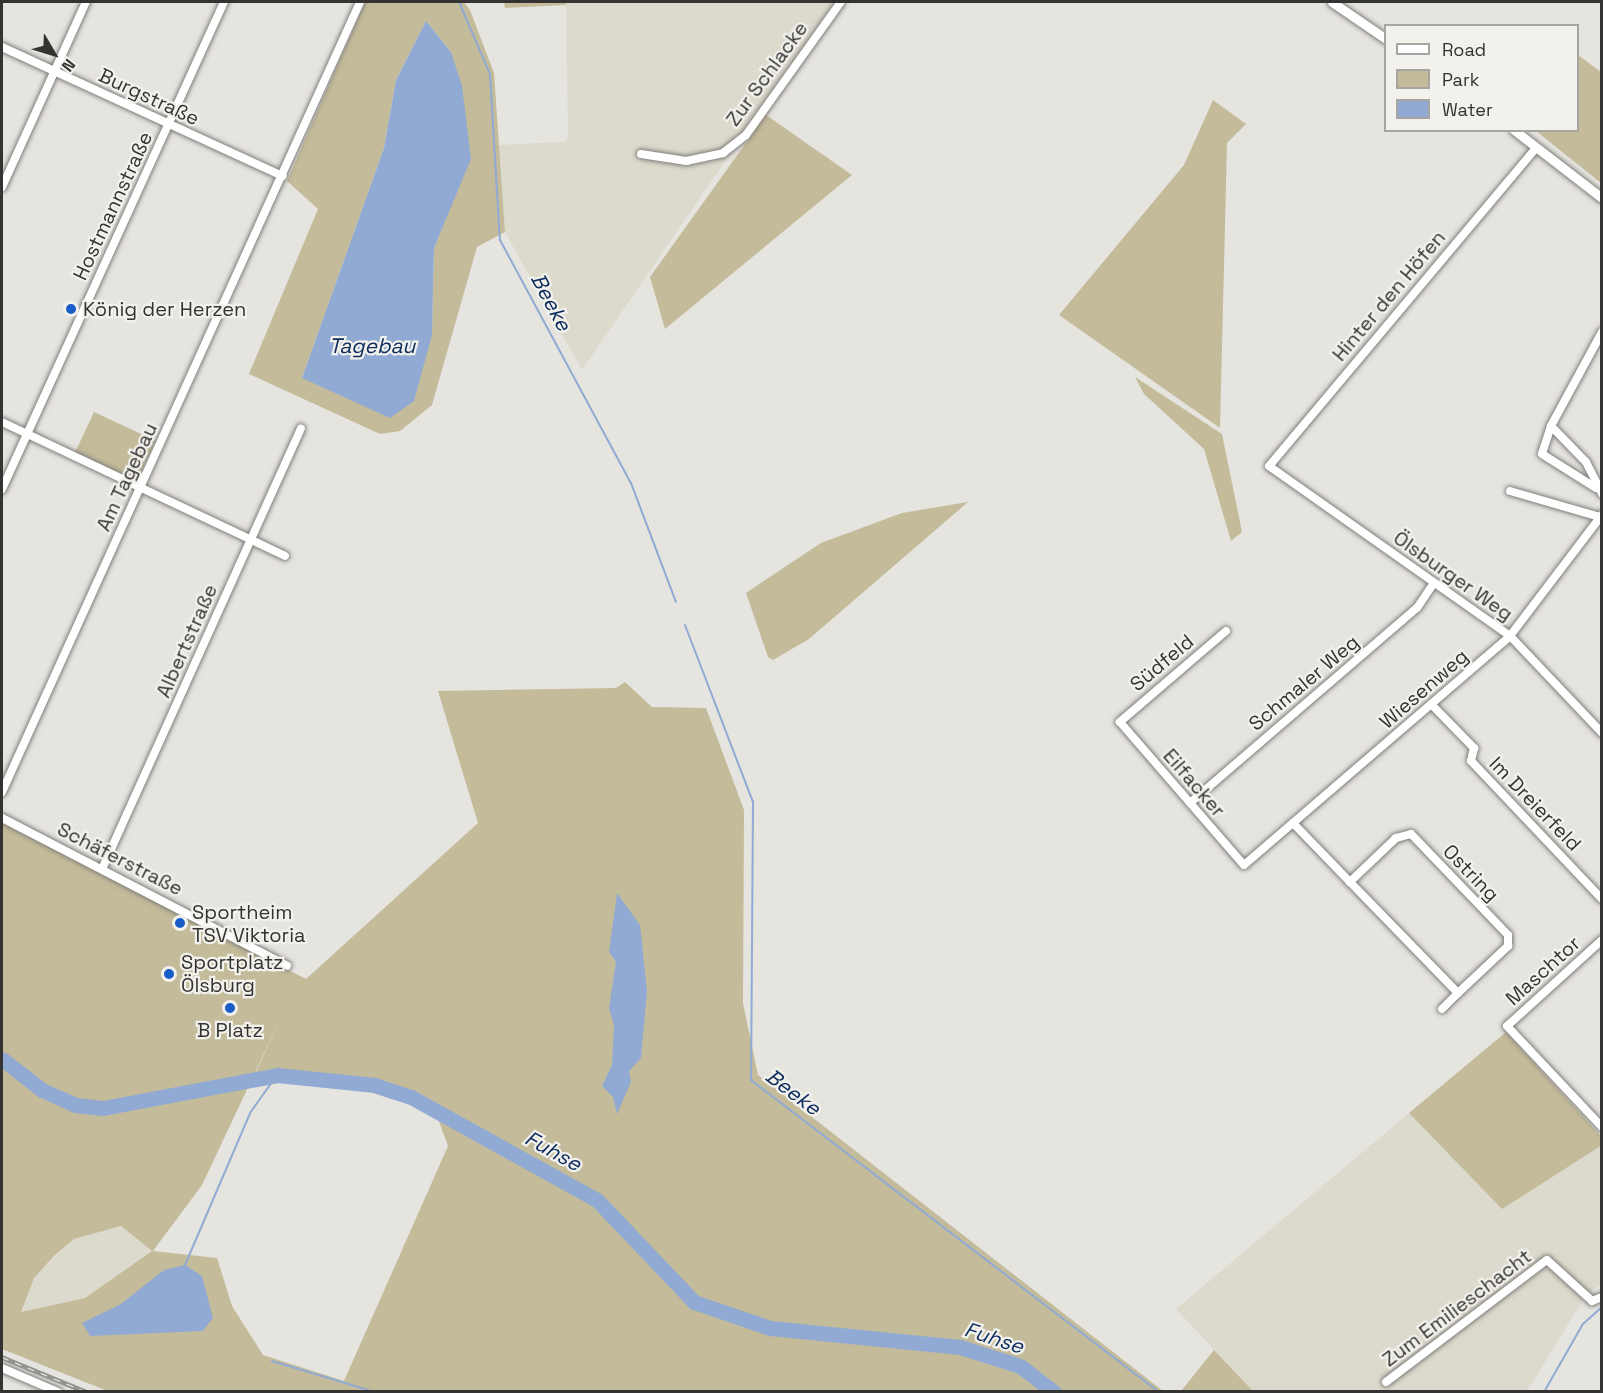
<!DOCTYPE html>
<meta charset="utf-8">
<style>
body{margin:0}
#map{position:relative;width:1603px;height:1393px;overflow:hidden;background:#e5e4df;font-family:"Space Grotesk",sans-serif}
div>[style]{position:absolute}
[style*='--x']{left:calc(var(--x)*1px);top:calc(var(--y)*1px);width:calc(var(--w)*1px);rotate:calc(var(--a)*1deg)}
.built>*{inset:0;background:#dcd9cd}
.green>*{inset:0;background:#c3bb9a;transform-origin:0 0}
.water>*{inset:0;background:#91aad3}
.stream>*{height:2px;margin:-1px;padding:0 1px;transform-origin:1px;border-radius:1px;background:#91aad3}
.river>*{height:15px;margin:-7.5px;padding:0 7.5px;transform-origin:7.5px;border-radius:7.5px;background:#91aad3}
.roads{filter:drop-shadow(0 0 2px #807f7b) drop-shadow(0 0 2px #807f7b)}
.minor>*{height:8px;margin:-4px;padding:0 4px;transform-origin:4px;border-radius:4px;background:#fff}
.tertiary>*{height:9px;margin:-4.5px;padding:0 4.5px;transform-origin:4.5px;border-radius:4.5px;background:#fff}
.rail>*{height:4.5px;margin-top:-2.25px;transform-origin:0;background:repeating-linear-gradient(90deg,#f2f1ec 0 7px,#94938f 0 14px);box-sizing:border-box;border-block:2px solid #94938f}
.dots>*{width:16px;height:16px;translate:-50% -50%;box-sizing:border-box;border:3px solid #f2f1ec;border-radius:50%}
span{translate:-50% -50%;white-space:nowrap;text-align:center;line-height:1.15;-webkit-text-stroke:4.5px #f2f1ec;paint-order:stroke}
.street-label{font-size:20px;color:#343331}
.poi-label{font-size:20px;color:#343331}
.left{translate:0 -50%;text-align:left}
.water-label{font-size:21px;color:#0f2e60;font-style:italic}
.frame{position:absolute;inset:0;border:3px solid #343331;pointer-events:none}
.legend{position:absolute;left:1384px;top:24px;width:195px;height:108px;box-sizing:border-box;background:#f2f1ec;border:2px solid #a6a5a1;margin:0;padding:8px 10px;list-style:none;font-size:18px;color:#343331}
.legend li{display:flex;align-items:center;gap:12px;height:30px}
.legend b{width:30px;border:2px solid #a6a5a1}
.north{position:absolute;left:24px;top:24px;width:60px;height:60px;-webkit-text-stroke:4px #f2f1ec;paint-order:stroke;rotate:128deg;font-size:16px;font-weight:700;line-height:24px;text-align:center;color:#343331}
.north::after{content:'';display:block;margin:auto;width:21px;height:27px;background:#343331;clip-path:polygon(50% 0,100% 100%,50% 72%,0 100%)}
</style>
<div id="map">
<div class="built">
<i style="clip-path:polygon(566px 2px,834px 2px,582px 370px,505px 232px,499px 145px,565px 142px,568px 136px)"></i>
<i style="clip-path:polygon(1409px 1113px,1502px 1208px,1601px 1145px,1601px 1284px,1586px 1295px,1527px 1391px,1253px 1391px,1176px 1309px)"></i>
<i style="clip-path:polygon(121px 1226px,152px 1251px,85px 1298px,20px 1313px,34px 1278px,54px 1257px,74px 1239px)"></i>
</div>
<div class="green">
<i style="clip-path:polygon(evenodd,365px 2px,464px 2px,470px 10px,494px 73px,505px 232px,477px 247px,432px 405px,400px 431px,380px 434px,249px 374px,318px 209px,287px 181px,365px 2px,426px 21px,451px 52px,451px 205px,434px 248px,432px 335px,302px 378px,384px 148px,396px 80px,426px 21px)"></i>
<i style="clip-path:polygon(504px 2px,566px 2px,566px 5px,505px 8px)"></i>
<i style="clip-path:polygon(1578px 55px,1601px 72px,1601px 183px,1536px 131px,1578px 130px)"></i>
<i style="clip-path:polygon(1213px 100px,1246px 124px,1227px 143px,1220px 428px,1059px 315px,1184px 165px)"></i>
<i style="clip-path:polygon(766px 115px,852px 175px,665px 329px,650px 277px)"></i>
<i style="clip-path:polygon(1135px 377px,1222px 434px,1242px 532px,1231px 541px,1204px 449px,1144px 394px)"></i>
<i style="left:94px;top:412px;width:68px;height:47px;rotate:25deg"></i>
<i style="clip-path:polygon(968px 502px,809px 639px,773px 660px,768px 657px,746px 593px,821px 543px,902px 513px)"></i>
<i style="clip-path:polygon(evenodd,625px 682px,652px 707px,706px 708px,744px 810px,743px 1003px,758px 1075px,1163px 1391px,110px 1392px,2px 1349px,2px 822px,306px 979px,478px 823px,438px 691px,616px 688px,625px 682px,284px 1011px,256px 1072px,329px 1074px,412px 1093px,433px 1105px,448px 1146px,344px 1381px,263px 1355px,232px 1306px,217px 1258px,153px 1251px,202px 1185px,284px 1011px,625px 682px,121px 1226px,152px 1251px,85px 1298px,21px 1312px,34px 1278px,54px 1256px,74px 1239px,121px 1226px)"></i>
<i style="clip-path:polygon(1506px 1032px,1601px 1136px,1602px 1145px,1502px 1209px,1409px 1113px)"></i>
<i style="clip-path:polygon(1214px 1350px,1253px 1391px,1181px 1391px)"></i>
</div>
<div class="water">
<i style="clip-path:polygon(426px 21px,451px 52px,462px 86px,471px 159px,434px 248px,432px 335px,414px 401px,390px 418px,302px 378px,384px 148px,396px 80px)"></i>
<i style="clip-path:polygon(617px 893px,640px 925px,647px 991px,641px 1058px,629px 1071px,631px 1082px,617px 1114px,613px 1097px,602px 1086px,612px 1065px,614px 1025px,609px 1008px,616px 962px,609px 952px)"></i>
<i style="clip-path:polygon(185px 1265px,202px 1276px,213px 1318px,203px 1331px,90px 1336px,82px 1323px,121px 1304px,164px 1270px)"></i>
</div>
<div class="stream">
<i style="--x:459;--y:2;--w:78;--a:66.7"></i>
<i style="--x:490;--y:74;--w:166;--a:86.6"></i>
<i style="--x:500;--y:240;--w:276;--a:61.7"></i>
<i style="--x:631;--y:483;--w:127;--a:69.3"></i>
<i style="--x:685;--y:625;--w:190;--a:69"></i>
<i style="--x:753;--y:802;--w:278;--a:90.4"></i>
<i style="--x:751;--y:1080;--w:514;--a:37.41"></i>
<i style="--x:185;--y:1265;--w:165;--a:-66.8"></i>
<i style="--x:250;--y:1113;--w:47;--a:-54.6"></i>
<i style="--x:272;--y:1361;--w:108;--a:16.8"></i>
<i style="--x:1544;--y:1392;--w:78;--a:-60.2"></i>
<i style="--x:1583;--y:1324;--w:24;--a:-42"></i>
</div>
<div class="river">
<i style="--x:2;--y:1059;--w:51;--a:37.8"></i>
<i style="--x:42;--y:1090;--w:36;--a:24"></i>
<i style="--x:75;--y:1105;--w:28;--a:6"></i>
<i style="--x:103;--y:1108;--w:177;--a:-10.7"></i>
<i style="--x:277;--y:1075;--w:98;--a:5.9"></i>
<i style="--x:374;--y:1085;--w:39;--a:18"></i>
<i style="--x:411;--y:1097;--w:213;--a:29"></i>
<i style="--x:597;--y:1200;--w:141;--a:46.4"></i>
<i style="--x:694;--y:1302;--w:80;--a:18.9"></i>
<i style="--x:770;--y:1328;--w:191;--a:5.7"></i>
<i style="--x:960;--y:1347;--w:63;--a:17.6"></i>
<i style="--x:1020;--y:1366;--w:43;--a:37.4"></i>
</div>
<div class="roads">
<div class="minor">
<i style="--x:2;--y:47;--w:309;--a:24.7"></i>
<i style="--x:1536;--y:148;--w:415;--a:130"></i>
<i style="--x:1269;--y:466;--w:295;--a:35.2"></i>
<i style="--x:1510;--y:636;--w:134;--a:46.5"></i>
<i style="--x:641;--y:154;--w:46;--a:8.8"></i>
<i style="--x:686;--y:161;--w:38;--a:-12"></i>
<i style="--x:723;--y:153;--w:29;--a:-38"></i>
<i style="--x:746;--y:135;--w:163;--a:-54.5"></i>
<i style="--x:2;--y:187;--w:203;--a:-65.6"></i>
<i style="--x:1602;--y:332;--w:107;--a:118.5"></i>
<i style="--x:1551;--y:426;--w:50;--a:45.8"></i>
<i style="--x:1586;--y:462;--w:36;--a:63"></i>
<i style="--x:2;--y:422;--w:313;--a:25.3"></i>
<i style="--x:1551;--y:426;--w:29;--a:108"></i>
<i style="--x:1542;--y:454;--w:64;--a:32.2"></i>
<i style="--x:2;--y:489;--w:535;--a:-65.49"></i>
<i style="--x:1510;--y:491;--w:94;--a:16.1"></i>
<i style="--x:1226;--y:631;--w:140;--a:139.4"></i>
<i style="--x:1120;--y:722;--w:189;--a:49.1"></i>
<i style="--x:1244;--y:865;--w:351;--a:-40.7"></i>
<i style="--x:1510;--y:636;--w:152;--a:-52.8"></i>
<i style="--x:1431;--y:704;--w:62;--a:45.7"></i>
<i style="--x:1474;--y:748;--w:13;--a:103"></i>
<i style="--x:1471;--y:761;--w:190;--a:46.5"></i>
<i style="--x:2;--y:792;--w:867;--a:-65.62"></i>
<i style="--x:1190;--y:803;--w:299;--a:-40.7"></i>
<i style="--x:1417;--y:608;--w:30;--a:-56"></i>
<i style="--x:2;--y:818;--w:321;--a:27.4"></i>
<i style="--x:1293;--y:823;--w:82;--a:46"></i>
<i style="--x:1350;--y:882;--w:155;--a:45.8"></i>
<i style="--x:1458;--y:993;--w:69;--a:-43.2"></i>
<i style="--x:1508;--y:946;--w:11;--a:-90"></i>
<i style="--x:1508;--y:935;--w:140;--a:-133.8"></i>
<i style="--x:1411;--y:834;--w:16;--a:165"></i>
<i style="--x:1396;--y:838;--w:64;--a:136.3"></i>
<i style="--x:103;--y:867;--w:481;--a:-65.7"></i>
<i style="--x:1602;--y:940;--w:128;--a:137.8"></i>
<i style="--x:1507;--y:1026;--w:139;--a:46.8"></i>
<i style="--x:1442;--y:1009;--w:23;--a:-45"></i>
<i style="--x:2;--y:1368;--w:61;--a:23.2"></i>
<i style="--x:1386;--y:1382;--w:202;--a:-37.2"></i>
<i style="--x:1547;--y:1260;--w:61;--a:42.3"></i>
<i style="--x:1592;--y:1301;--w:11;--a:-22"></i>
</div>
<div class="tertiary">
<i style="--x:1332;--y:2;--w:65;--a:34.4"></i>
<i style="--x:1514;--y:130;--w:111;--a:37.7"></i>
</div>
</div>
<div class="rail">
<i style="--x:2;--y:1357;--w:92;--a:22.4"></i>
</div>
<div class="dots">
<i style="left:71px;top:309px;background:#185dc8"></i>
<i style="left:180px;top:923px;background:#185dc8"></i>
<i style="left:169px;top:974px;background:#185dc8"></i>
<i style="left:230px;top:1008px;background:#185dc8"></i>
</div>
<div class="street-label">
<span style="left:767px;top:74px;rotate:-54deg">Zur Schlacke</span>
<span style="left:149px;top:97px;rotate:25deg">Burgstraße</span>
<span style="left:113px;top:206px;rotate:-65deg">Hostmannstraße</span>
<span style="left:1389px;top:296px;rotate:-50deg">Hinter den Höfen</span>
<span style="left:127px;top:477px;rotate:-65deg">Am Tagebau</span>
<span style="left:1453px;top:576px;rotate:35deg">Ölsburger Weg</span>
<span style="left:187px;top:641px;rotate:-66deg">Albertstraße</span>
<span style="left:1162px;top:663px;rotate:-40deg">Südfeld</span>
<span style="left:1304px;top:683px;rotate:-40deg">Schmaler Weg</span>
<span style="left:1424px;top:689px;rotate:-41deg">Wiesenweg</span>
<span style="left:1194px;top:783px;rotate:49deg">Eilfacker</span>
<span style="left:1535px;top:804px;rotate:46deg">Im Dreierfeld</span>
<span style="left:120px;top:859px;rotate:27deg">Schäferstraße</span>
<span style="left:1471px;top:873px;rotate:46deg">Ostring</span>
<span style="left:1543px;top:971px;rotate:-42deg">Maschtor</span>
<span style="left:1457px;top:1308px;rotate:-37deg">Zum Emilieschacht</span>
</div>
<div class="poi-label">
<span class="left" style="left:83px;top:309px">König der Herzen</span>
<span class="left" style="left:192px;top:924px">Sportheim<br>TSV Viktoria</span>
<span class="left" style="left:181px;top:974px">Sportplatz<br>Ölsburg</span>
<span style="left:230px;top:1030px">B Platz</span>
</div>
<div class="water-label">
<span style="left:551px;top:302px;rotate:62deg">Beeke</span>
<span style="left:372px;top:346px">Tagebau</span>
<span style="left:793px;top:1092px;rotate:37deg">Beeke</span>
<span style="left:553px;top:1151px;rotate:29deg">Fuhse</span>
<span style="left:994px;top:1338px;rotate:18deg">Fuhse</span>
</div>
<div class="frame"></div>
<ul class="legend">
<li><b style="height:8px;background:#fff"></b>Road</li>
<li><b style="height:16px;background:#c3bb9a"></b>Park</li>
<li><b style="height:16px;background:#91aad3"></b>Water</li>
</ul>
<div class="north">N</div>
</div>
